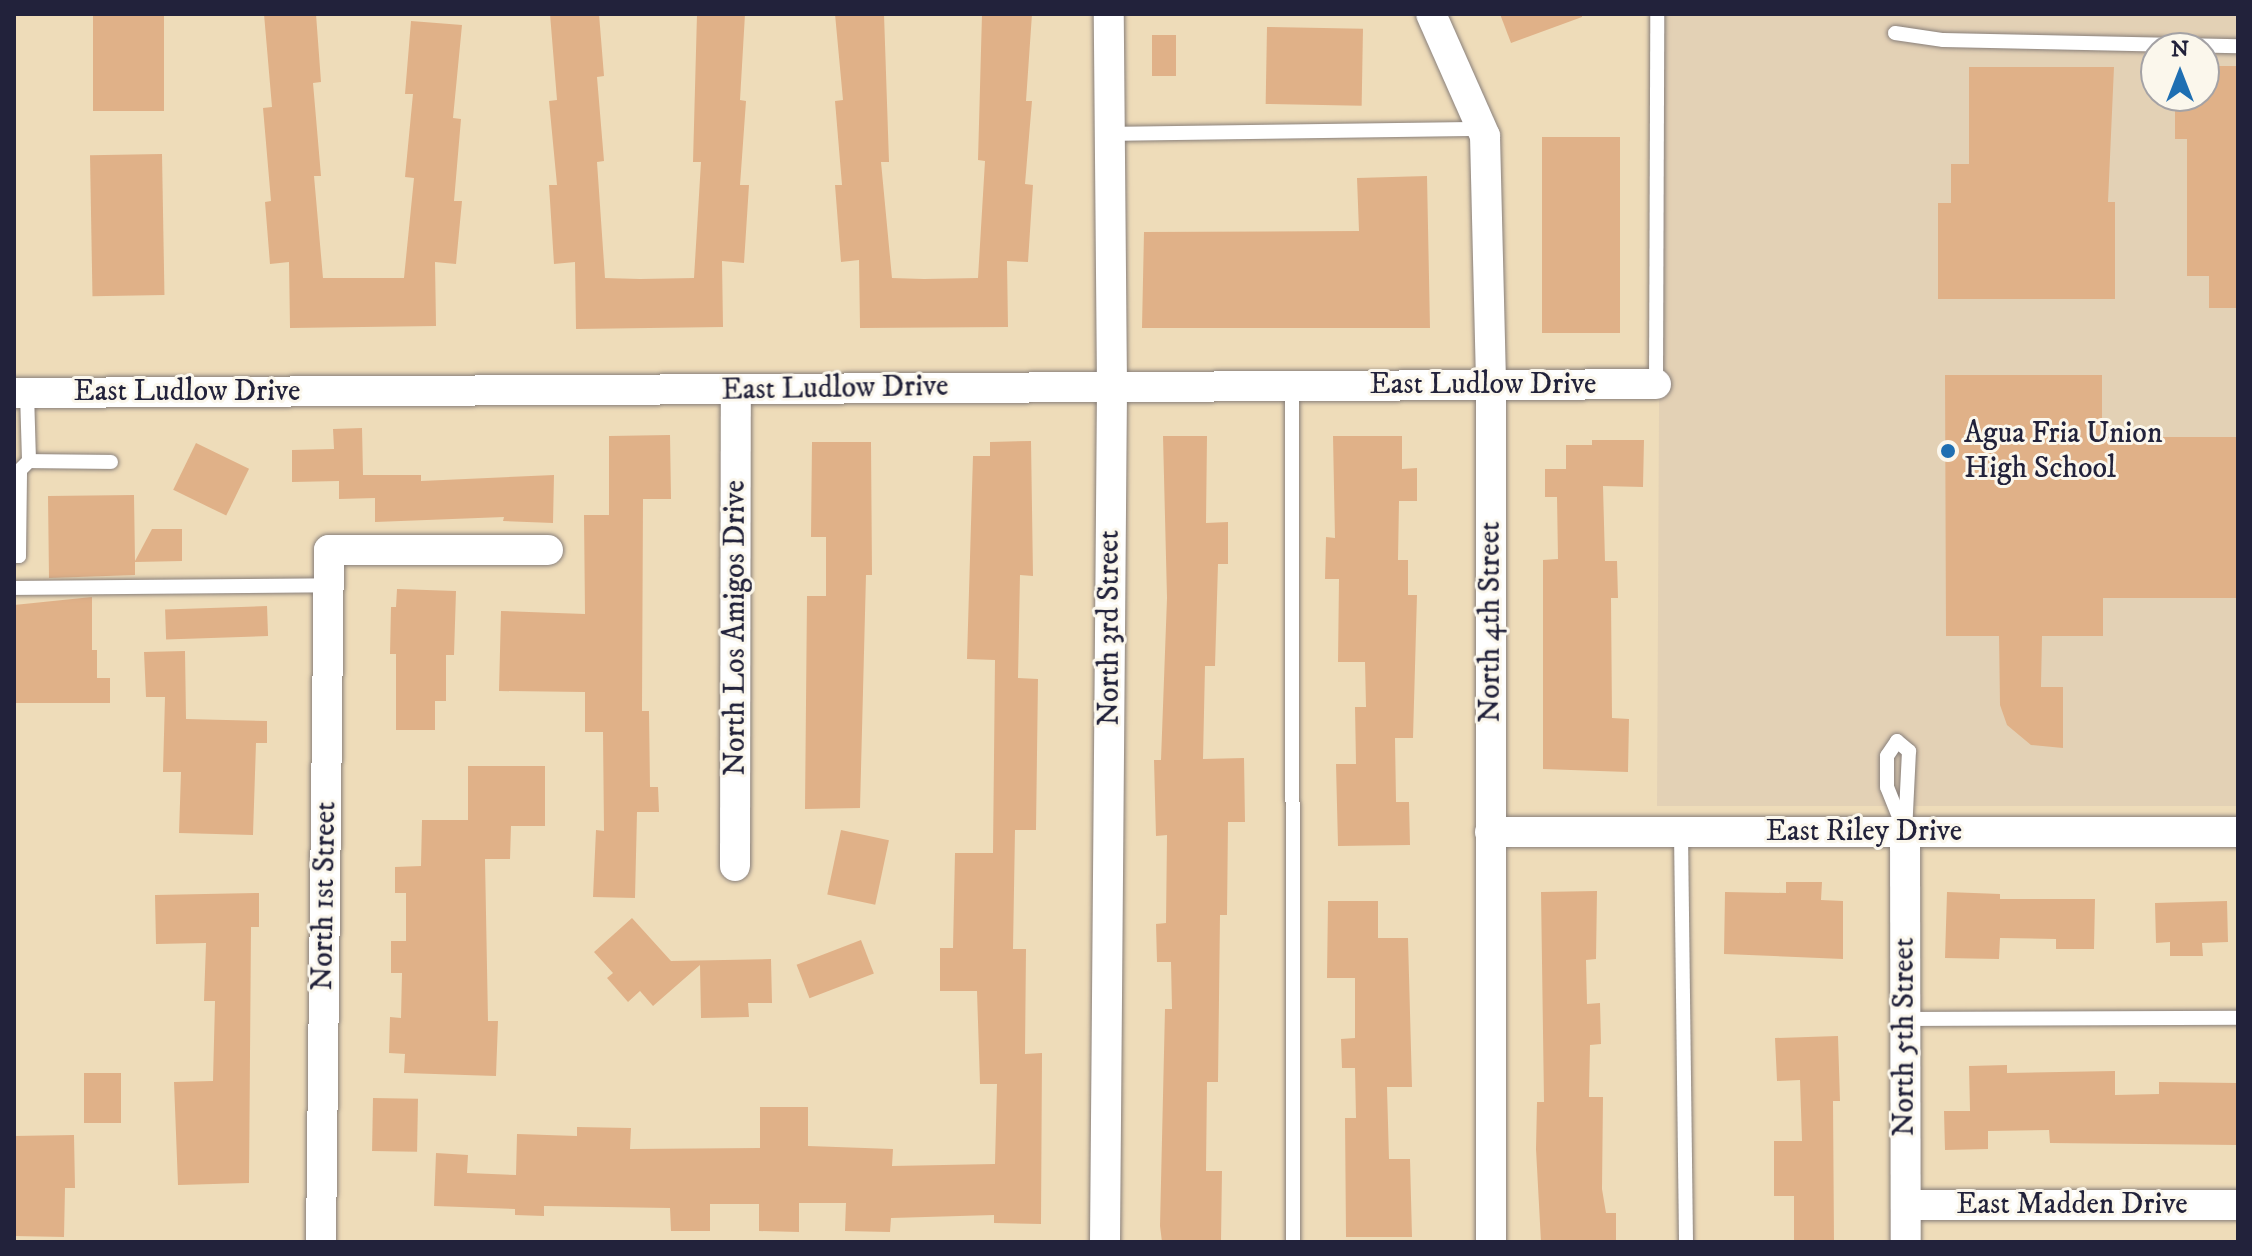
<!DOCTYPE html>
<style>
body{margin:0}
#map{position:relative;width:2252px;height:1256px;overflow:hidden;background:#eedcb9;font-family:"IM FELL DW Pica",serif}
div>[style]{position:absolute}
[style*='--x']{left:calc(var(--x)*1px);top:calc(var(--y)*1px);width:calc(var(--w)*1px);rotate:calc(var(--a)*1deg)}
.built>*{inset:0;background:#e3d1b5}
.building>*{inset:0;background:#e0b188;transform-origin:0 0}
.roads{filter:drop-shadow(0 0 2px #887f7a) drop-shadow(0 0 2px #887f7a)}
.lane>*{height:14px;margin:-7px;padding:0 7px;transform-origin:7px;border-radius:7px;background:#fff}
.street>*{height:30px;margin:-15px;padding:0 15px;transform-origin:15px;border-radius:15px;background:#fff}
.dots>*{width:22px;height:22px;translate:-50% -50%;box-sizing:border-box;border:4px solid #fbf7ec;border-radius:50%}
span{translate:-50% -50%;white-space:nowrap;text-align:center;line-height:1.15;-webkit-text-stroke:6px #fbf7ec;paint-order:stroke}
.street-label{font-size:30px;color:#22223b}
.poi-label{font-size:30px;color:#22223b}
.left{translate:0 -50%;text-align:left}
.frame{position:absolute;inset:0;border:16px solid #22223b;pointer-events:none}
.north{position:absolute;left:2140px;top:32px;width:80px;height:80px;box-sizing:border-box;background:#fbf7ec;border:2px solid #a4a2a5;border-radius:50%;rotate:0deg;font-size:22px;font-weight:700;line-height:32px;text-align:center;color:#22223b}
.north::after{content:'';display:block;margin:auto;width:28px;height:36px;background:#1f6fb2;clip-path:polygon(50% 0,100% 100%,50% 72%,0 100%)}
</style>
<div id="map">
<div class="built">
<i style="clip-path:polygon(evenodd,1661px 14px,2238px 14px,2238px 806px,1657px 806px,1661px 14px,2156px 48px,2204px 48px,2204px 96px,2156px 96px,2156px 48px)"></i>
</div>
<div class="building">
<i style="left:93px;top:14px;width:71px;height:97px"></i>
<i style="clip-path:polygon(264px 14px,316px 14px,321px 82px,313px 83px,321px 176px,314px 176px,323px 278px,404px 278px,414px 178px,405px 177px,413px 94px,405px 94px,411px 21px,462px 25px,453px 118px,461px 119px,454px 201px,462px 201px,456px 264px,435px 262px,436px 326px,290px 328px,289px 262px,270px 264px,265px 202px,271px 201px,263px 108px,272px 107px)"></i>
<i style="clip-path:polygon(550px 14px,599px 14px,604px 76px,597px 77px,604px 161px,597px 162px,605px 278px,640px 279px,694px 278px,701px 162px,693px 162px,697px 14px,745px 14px,740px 100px,746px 101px,740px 185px,749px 185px,744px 263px,722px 261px,723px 327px,576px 329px,575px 262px,554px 264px,549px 185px,557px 185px,549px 101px,557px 100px)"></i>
<i style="clip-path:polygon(835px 14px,884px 14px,889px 162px,881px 162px,892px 278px,924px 279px,978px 278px,985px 161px,978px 160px,982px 14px,1032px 14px,1026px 101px,1032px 101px,1025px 184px,1033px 185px,1028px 262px,1007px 261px,1008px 327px,860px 328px,859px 260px,841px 262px,835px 185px,842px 185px,835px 101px,843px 100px)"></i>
<i style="clip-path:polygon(1500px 14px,1582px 14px,1582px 17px,1511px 43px)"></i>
<i style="left:1267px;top:27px;width:96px;height:77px;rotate:1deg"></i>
<i style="left:1152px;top:35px;width:24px;height:41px"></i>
<i style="clip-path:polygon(2204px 66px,2238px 66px,2238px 308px,2209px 308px,2209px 276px,2187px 276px,2187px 139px,2175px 139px,2175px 96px,2204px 96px)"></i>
<i style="clip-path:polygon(1969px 67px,2114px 67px,2108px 202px,2115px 202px,2115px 299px,1938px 299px,1938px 203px,1951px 203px,1951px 164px,1969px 164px)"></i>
<i style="left:1542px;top:137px;width:78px;height:196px"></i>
<i style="left:162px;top:154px;width:141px;height:72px;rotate:89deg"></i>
<i style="clip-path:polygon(1427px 176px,1430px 328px,1142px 328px,1144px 232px,1359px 231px,1357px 178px)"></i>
<i style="clip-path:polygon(1945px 375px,2102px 375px,2102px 437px,2238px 437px,2238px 598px,2103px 598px,2103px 636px,2042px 636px,2041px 687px,2063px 687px,2063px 748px,2031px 745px,2007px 725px,2000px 705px,1999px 636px,1946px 636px)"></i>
<i style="clip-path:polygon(362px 428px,363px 475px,421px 475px,421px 481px,554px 475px,553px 523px,503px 521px,504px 517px,375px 522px,375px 498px,339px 499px,339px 481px,292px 482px,292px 450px,334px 449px,333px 429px)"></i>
<i style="clip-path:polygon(670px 435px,671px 499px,643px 499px,642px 711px,649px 711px,650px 787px,658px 787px,659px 812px,637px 812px,635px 898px,593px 897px,596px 830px,604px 831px,603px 732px,585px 732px,585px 692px,499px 691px,501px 611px,585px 614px,584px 515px,609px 515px,609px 436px)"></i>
<i style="clip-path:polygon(1163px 436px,1207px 436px,1206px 523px,1228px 522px,1228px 564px,1218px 564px,1215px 666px,1205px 666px,1203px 759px,1244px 758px,1245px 822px,1228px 822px,1227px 915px,1220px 915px,1218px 1082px,1207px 1082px,1206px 1171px,1222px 1171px,1221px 1242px,1162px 1242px,1160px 1226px,1165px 1009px,1172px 1009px,1171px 962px,1157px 962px,1156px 924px,1166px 923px,1167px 835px,1156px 836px,1154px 760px,1161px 760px,1167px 598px)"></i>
<i style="clip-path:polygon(1333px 436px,1402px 436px,1402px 469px,1417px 468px,1417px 501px,1399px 501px,1398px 560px,1408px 560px,1408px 595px,1417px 595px,1413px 738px,1395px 738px,1396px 802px,1409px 802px,1410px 845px,1338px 846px,1336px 764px,1356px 764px,1355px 707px,1366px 707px,1365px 662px,1338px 662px,1339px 579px,1325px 579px,1326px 537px,1335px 538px)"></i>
<i style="clip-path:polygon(1592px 440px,1644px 440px,1643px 487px,1603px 486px,1605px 561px,1617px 561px,1618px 598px,1611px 598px,1612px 718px,1629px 719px,1628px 772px,1543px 769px,1543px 560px,1558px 559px,1557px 497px,1545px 497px,1545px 469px,1566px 469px,1566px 445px,1592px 445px)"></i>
<i style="clip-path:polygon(1031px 441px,1033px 576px,1020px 575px,1018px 678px,1038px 679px,1036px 830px,1015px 830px,1013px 949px,1026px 949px,1025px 1054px,1042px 1053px,1041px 1224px,994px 1223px,994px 1215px,891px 1218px,890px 1232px,845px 1231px,846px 1203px,799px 1203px,799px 1232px,759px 1231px,759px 1204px,710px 1204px,710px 1231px,671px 1231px,670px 1208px,544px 1206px,544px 1216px,515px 1215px,515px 1209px,434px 1206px,436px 1153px,468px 1155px,467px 1173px,516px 1175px,517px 1134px,577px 1136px,577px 1127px,631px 1128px,630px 1149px,760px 1148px,760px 1107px,808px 1107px,808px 1146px,893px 1149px,892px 1166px,995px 1164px,997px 1084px,980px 1084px,977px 991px,940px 991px,940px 948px,953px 948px,955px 853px,993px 853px,995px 660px,967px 659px,973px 456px,990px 456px,990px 442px)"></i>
<i style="clip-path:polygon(812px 442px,871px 442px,872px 575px,866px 575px,860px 808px,805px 809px,807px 596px,826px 596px,826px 537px,811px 537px)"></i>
<i style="left:196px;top:443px;width:59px;height:52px;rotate:26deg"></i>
<i style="clip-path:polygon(134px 495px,135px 561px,152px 529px,182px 529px,182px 561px,135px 562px,135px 575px,49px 578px,48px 496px)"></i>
<i style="clip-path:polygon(397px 589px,456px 591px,454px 655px,446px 655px,446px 701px,435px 701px,435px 730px,396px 730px,396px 654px,390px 654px,391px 607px,396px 607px)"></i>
<i style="clip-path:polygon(92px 597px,92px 650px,97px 650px,97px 678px,110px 678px,110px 703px,14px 703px,14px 605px)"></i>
<i style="left:267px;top:606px;width:30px;height:102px;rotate:88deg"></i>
<i style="clip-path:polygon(185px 651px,186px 719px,267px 721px,267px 743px,256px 743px,253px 835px,179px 833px,181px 772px,163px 772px,165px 697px,146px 697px,144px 652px)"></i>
<i style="clip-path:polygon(468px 766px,545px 766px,545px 826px,511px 826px,510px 859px,485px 859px,488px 1021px,498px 1021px,496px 1076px,404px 1073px,405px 1054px,389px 1053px,390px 1017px,401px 1018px,402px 973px,391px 973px,391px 941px,406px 941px,406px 893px,395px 893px,395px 867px,421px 866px,422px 820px,468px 820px)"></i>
<i style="left:841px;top:830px;width:49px;height:66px;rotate:12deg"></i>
<i style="clip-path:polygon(1786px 882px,1822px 882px,1821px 900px,1843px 901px,1843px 959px,1724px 954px,1725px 892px,1786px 893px)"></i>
<i style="clip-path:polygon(1597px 891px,1596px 959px,1586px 960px,1587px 1004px,1600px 1003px,1601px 1044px,1590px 1045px,1589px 1097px,1603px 1097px,1602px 1189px,1606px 1213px,1616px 1213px,1616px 1242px,1541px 1242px,1536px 1149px,1537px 1102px,1544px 1102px,1541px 892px)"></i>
<i style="clip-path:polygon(1947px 892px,2000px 894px,2000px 899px,2095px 899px,2094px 949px,2056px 949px,2056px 939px,2000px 938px,1999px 959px,1945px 958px)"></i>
<i style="clip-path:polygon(259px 893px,259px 927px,251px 927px,249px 1183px,178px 1185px,174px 1082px,213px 1081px,215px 1001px,204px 1001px,206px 943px,156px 944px,155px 895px)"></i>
<i style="clip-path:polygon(1328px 901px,1378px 901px,1378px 938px,1408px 938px,1412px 1087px,1387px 1087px,1389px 1159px,1410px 1159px,1412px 1237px,1346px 1237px,1345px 1118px,1356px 1118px,1355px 1068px,1342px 1068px,1341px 1039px,1355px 1038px,1355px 978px,1327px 978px)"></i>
<i style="clip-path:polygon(2227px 901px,2228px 942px,2202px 943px,2203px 956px,2170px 956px,2170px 942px,2156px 943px,2155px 903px)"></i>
<i style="clip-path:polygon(632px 918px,671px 961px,771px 959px,772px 1003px,748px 1003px,749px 1017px,701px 1018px,700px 965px,653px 1006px,640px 991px,628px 1002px,607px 978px,613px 973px,594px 952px)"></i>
<i style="left:861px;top:940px;width:36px;height:69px;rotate:69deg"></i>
<i style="clip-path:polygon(1838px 1036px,1840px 1101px,1833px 1101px,1834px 1242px,1794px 1242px,1794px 1196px,1774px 1196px,1774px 1141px,1802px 1141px,1800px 1080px,1777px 1081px,1775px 1038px)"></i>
<i style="clip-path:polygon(2007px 1065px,2007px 1073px,2115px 1071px,2115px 1095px,2159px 1094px,2159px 1082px,2238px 1083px,2238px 1145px,2050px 1143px,2049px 1130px,1988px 1131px,1988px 1149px,1945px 1150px,1944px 1111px,1970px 1111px,1969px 1066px)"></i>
<i style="left:84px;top:1073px;width:37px;height:50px"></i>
<i style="left:373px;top:1098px;width:45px;height:53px;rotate:1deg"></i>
<i style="clip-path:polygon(74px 1135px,75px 1188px,65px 1188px,64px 1237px,14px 1236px,14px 1136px)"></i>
</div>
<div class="roads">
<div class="lane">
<i style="--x:1895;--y:33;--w:49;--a:8.3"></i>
<i style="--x:1943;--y:40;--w:295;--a:1.2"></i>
<i style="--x:1110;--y:134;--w:372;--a:-0.8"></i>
<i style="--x:1656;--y:384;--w:370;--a:-89.8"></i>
<i style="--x:1292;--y:386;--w:856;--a:89.93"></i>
<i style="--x:27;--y:393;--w:68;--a:88.3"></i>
<i style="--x:14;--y:556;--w:5;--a:0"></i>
<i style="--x:19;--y:556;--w:86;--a:-89.3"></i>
<i style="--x:20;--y:470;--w:13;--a:-45"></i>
<i style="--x:29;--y:461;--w:82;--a:0.7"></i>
<i style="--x:14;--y:588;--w:315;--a:-0.5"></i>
<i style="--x:1897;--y:741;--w:16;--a:40"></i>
<i style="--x:1909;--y:751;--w:81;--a:92.8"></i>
<i style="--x:1905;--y:832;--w:48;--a:-111.8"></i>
<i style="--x:1887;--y:787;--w:31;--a:-90"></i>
<i style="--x:1887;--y:756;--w:18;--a:-56"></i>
<i style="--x:1681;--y:832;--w:410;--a:89.3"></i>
<i style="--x:1905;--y:1019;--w:333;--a:-0.2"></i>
</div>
<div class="street">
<i style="--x:1431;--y:14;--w:133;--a:66.1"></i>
<i style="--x:1485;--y:136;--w:249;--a:88.6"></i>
<i style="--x:1491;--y:385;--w:857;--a:90"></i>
<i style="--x:14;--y:393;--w:1642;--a:-0.31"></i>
<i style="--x:1490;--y:832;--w:748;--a:0"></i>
<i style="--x:1905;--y:832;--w:410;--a:89.9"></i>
<i style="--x:735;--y:866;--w:475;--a:-89.9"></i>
<i style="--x:1906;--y:1205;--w:332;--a:0"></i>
<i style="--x:321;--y:1242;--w:692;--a:-89.34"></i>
<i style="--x:329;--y:550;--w:219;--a:0"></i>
<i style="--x:1105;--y:1242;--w:855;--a:-89.53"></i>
<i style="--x:1112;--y:387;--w:373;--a:-90.5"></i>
</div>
</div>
<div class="dots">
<i style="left:1948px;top:451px;background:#1f6fb2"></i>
</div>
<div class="street-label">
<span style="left:1483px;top:385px">East Ludlow Drive</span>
<span style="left:835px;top:389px;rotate:-1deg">East Ludlow Drive</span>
<span style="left:187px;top:392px">East Ludlow Drive</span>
<span style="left:1491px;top:622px;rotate:-90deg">North 4th Street</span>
<span style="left:736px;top:628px;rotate:-90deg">North Los Amigos Drive</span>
<span style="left:1110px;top:628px;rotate:-90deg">North 3rd Street</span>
<span style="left:1864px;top:832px">East Riley Drive</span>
<span style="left:325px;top:896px;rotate:-89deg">North 1st Street</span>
<span style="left:1905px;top:1037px;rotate:-90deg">North 5th Street</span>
<span style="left:2072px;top:1205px">East Madden Drive</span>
</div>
<div class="poi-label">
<span class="left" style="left:1964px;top:451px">Agua Fria Union<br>High School</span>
</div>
<div class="frame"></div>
<div class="north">N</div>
</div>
